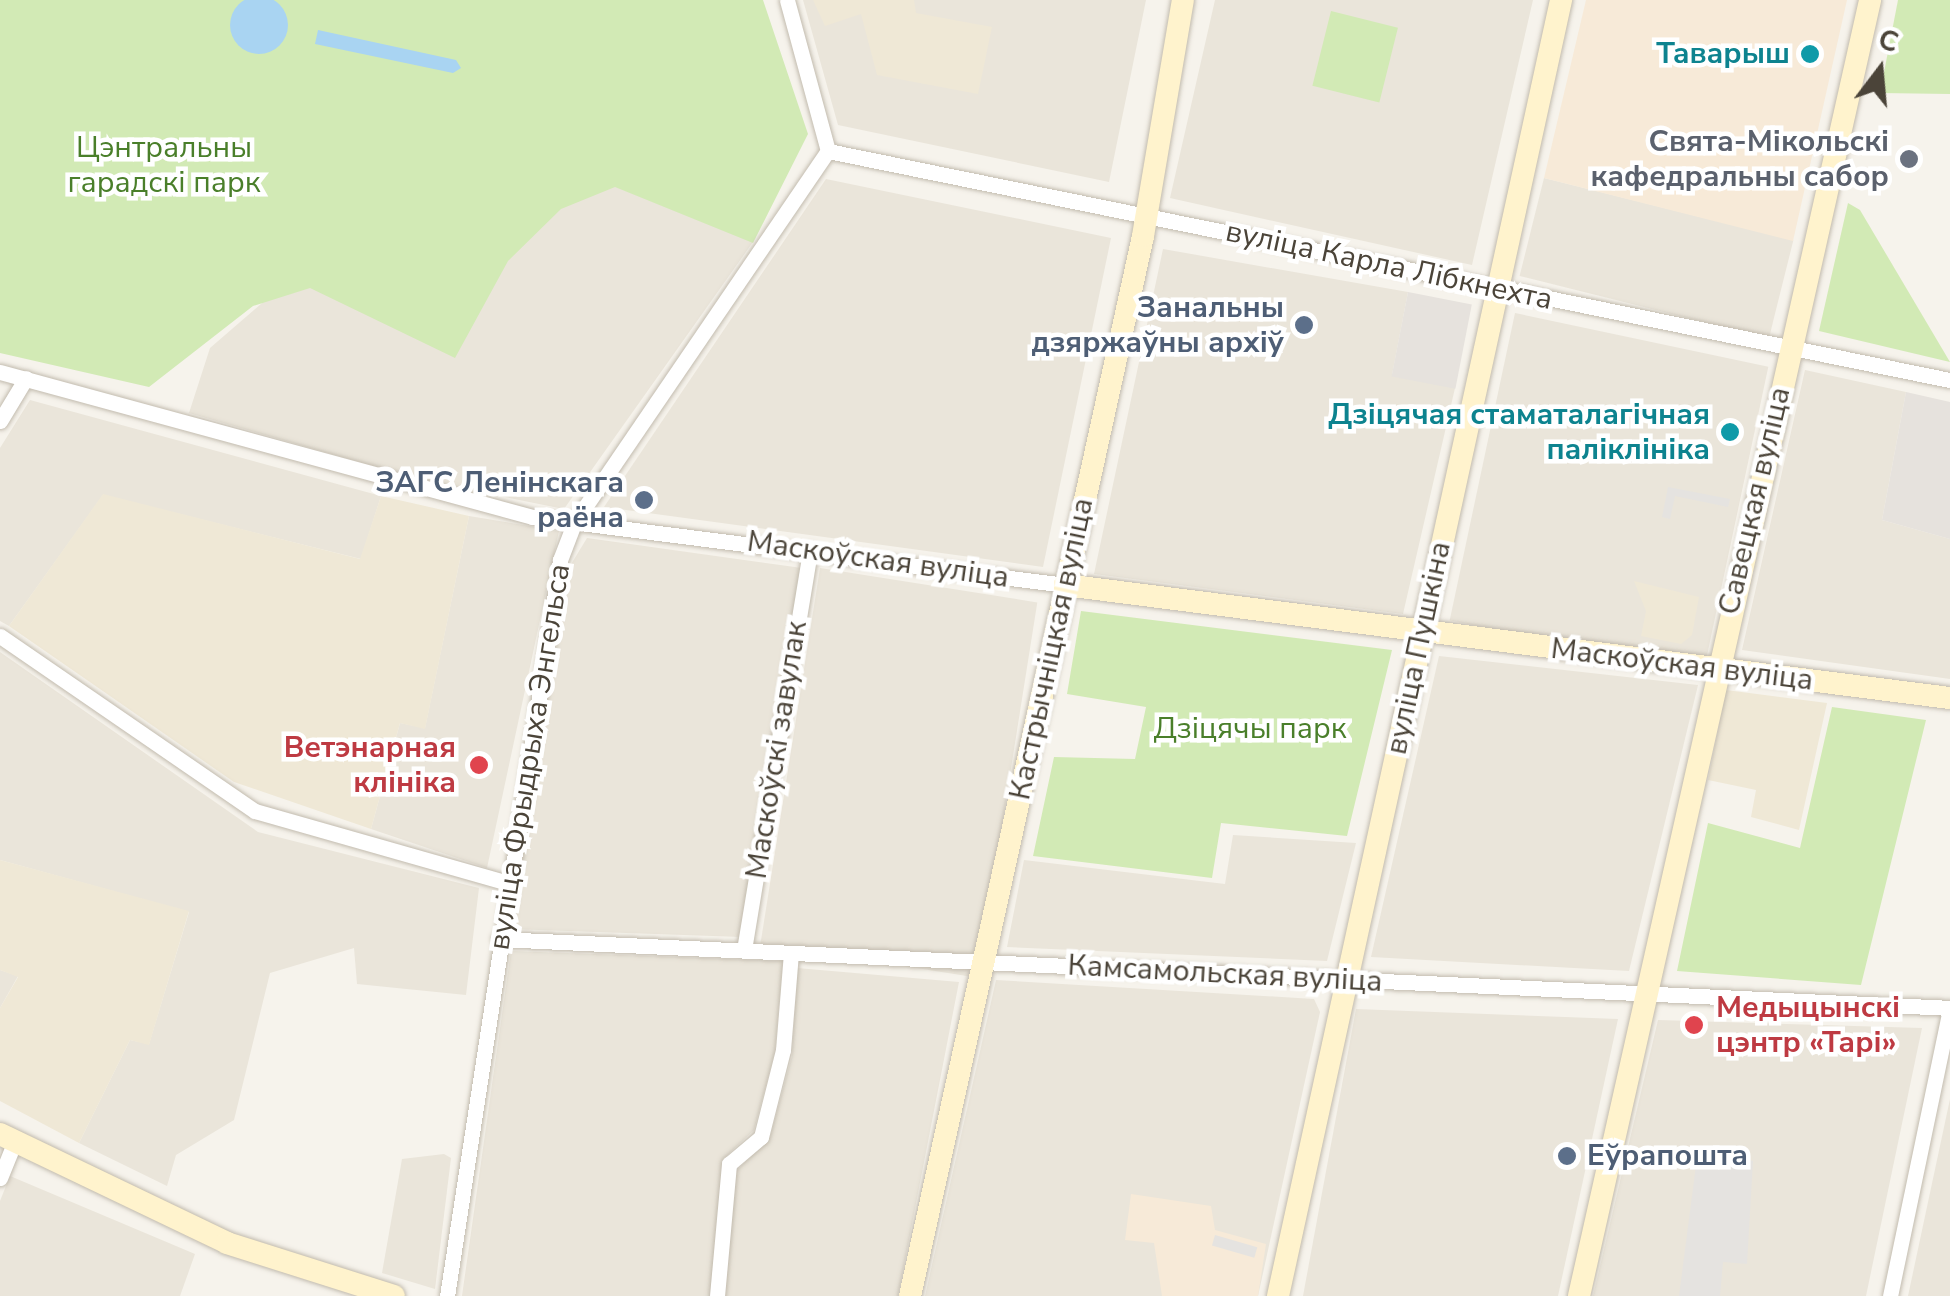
<!DOCTYPE html>
<meta charset="utf-8">
<style>
body{margin:0}
#map{position:relative;width:1950px;height:1296px;overflow:hidden;background:#f6f3ec;font-family:"Nunito Sans",sans-serif}
div>[style]{position:absolute}
[style*='--x']{left:calc(var(--x)*1px);top:calc(var(--y)*1px);width:calc(var(--w)*1px);rotate:calc(var(--a)*1deg)}
.residential>*{inset:0;background:#eae5da;transform-origin:0 0}
.commercial>*{inset:0;background:#f7ead8}
.industrial>*{inset:0;background:#e6e2dd;transform-origin:0 0}
.education>*{inset:0;background:#efe8d6}
.green>*{inset:0;background:#d2eab5;transform-origin:0 0}
.parking>*{inset:0;background:#e5e3e0;transform-origin:0 0}
.water>*{inset:0;background:#a9d4f2}
.round{border-radius:50%}
.roads{filter:drop-shadow(0 0 2px #c2bbae) drop-shadow(0 0 2px #c2bbae)}
.street>*{height:15px;margin:-7.5px;padding:0 7.5px;transform-origin:7.5px;border-radius:7.5px;background:#fff}
.secondary>*{height:22px;margin:-11px;padding:0 11px;transform-origin:11px;border-radius:11px;background:#fff3cd}
.dots>*{width:28px;height:28px;translate:-50% -50%;box-sizing:border-box;border:5px solid #fff;border-radius:50%}
span{translate:-50% -50%;white-space:nowrap;text-align:center;line-height:1.15;-webkit-text-stroke:9px #fff;paint-order:stroke}
.culture-label{font-size:30px;color:#0d838f;font-weight:700}
.right{translate:-100% -50%;text-align:right}
.worship-label{font-size:30px;color:#5b616d;font-weight:700}
.park-label{font-size:30px;color:#4a7f2a}
.street-label{font-size:30px;color:#4b4439}
.service-label{font-size:30px;color:#4e5e75;font-weight:700}
.left{translate:0 -50%;text-align:left}
.health-label{font-size:30px;color:#be3a42;font-weight:700}
.north{position:absolute;left:1830px;top:20px;width:100px;height:100px;-webkit-text-stroke:8px #fff;paint-order:stroke;rotate:16deg;font-size:28px;font-weight:700;line-height:40px;text-align:center;color:#4b4439}
.north::after{content:'';display:block;margin:auto;width:35px;height:45px;background:#4b4439;clip-path:polygon(50% 0,100% 100%,50% 72%,0 100%)}
</style>
<div id="map">
<div class="residential">
<i style="clip-path:polygon(803px 0,1146px 0,1109px 182px,838px 125px)"></i>
<i style="clip-path:polygon(1215px 0,1533px 0,1472px 265px,1170px 198px)"></i>
<i style="left:1544px;top:178px;width:257px;height:101px;rotate:14deg"></i>
<i style="clip-path:polygon(826px 179px,1111px 238px,1043px 567px,604px 507px)"></i>
<i style="clip-path:polygon(614px 186px,753px 242px,564px 509px,426px 481px,189px 413px,210px 348px,276px 291px,506px 261px,560px 207px)"></i>
<i style="clip-path:polygon(1163px 249px,1408px 292px,1392px 375px,1455px 388px,1403px 614px,1094px 574px)"></i>
<i style="left:1515px;top:313px;width:259px;height:314px;rotate:12deg"></i>
<i style="clip-path:polygon(1805px 370px,1906px 392px,1882px 520px,1950px 539px,1950px 679px,1742px 650px)"></i>
<i style="clip-path:polygon(30px 400px,381px 496px,361px 559px,103px 495px,9px 626px,0 621px,0 448px)"></i>
<i style="clip-path:polygon(469px 516px,559px 531px,487px 868px,371px 829px,400px 723px,425px 728px)"></i>
<i style="clip-path:polygon(587px 538px,802px 568px,742px 937px,510px 929px,570px 566px)"></i>
<i style="left:820px;top:568px;width:220px;height:380px;rotate:9deg"></i>
<i style="clip-path:polygon(0 652px,258px 832px,479px 888px,466px 995px,357px 984px,354px 948px,270px 973px,234px 1120px,176px 1155px,167px 1186px,79px 1143px,130px 1040px,149px 1044px,189px 912px,0 860px)"></i>
<i style="clip-path:polygon(1439px 656px,1698px 685px,1629px 971px,1371px 957px)"></i>
<i style="clip-path:polygon(1233px 835px,1356px 843px,1327px 961px,1007px 947px,1024px 860px,1225px 884px)"></i>
<i style="clip-path:polygon(511px 951px,783px 961px,775px 1052px,754px 1130px,723px 1159px,711px 1296px,462px 1296px)"></i>
<i style="clip-path:polygon(797px 968px,959px 982px,898px 1296px,724px 1296px,736px 1171px,770px 1137px,792px 1056px)"></i>
<i style="clip-path:polygon(0 970px,18px 976px,0 1008px)"></i>
<i style="clip-path:polygon(996px 980px,1314px 999px,1320px 1012px,1258px 1296px,925px 1296px)"></i>
<i style="clip-path:polygon(1356px 1009px,1618px 1019px,1558px 1296px,1303px 1296px)"></i>
<i style="clip-path:polygon(1658px 1020px,1922px 1028px,1866px 1296px,1593px 1296px)"></i>
<i style="clip-path:polygon(1950px 1099px,1950px 1296px,1908px 1296px)"></i>
<i style="clip-path:polygon(444px 1154px,451px 1158px,435px 1289px,382px 1273px,402px 1159px)"></i>
<i style="clip-path:polygon(10px 1176px,195px 1254px,180px 1296px,0 1296px,0 1201px)"></i>
</div>
<div class="commercial">
<i style="clip-path:polygon(1586px 0,1847px 0,1793px 241px,1544px 178px)"></i>
<i style="clip-path:polygon(1131px 1194px,1211px 1206px,1215px 1230px,1266px 1244px,1258px 1296px,1162px 1296px,1154px 1243px,1125px 1240px)"></i>
</div>
<div class="industrial">
<i style="left:1408px;top:292px;width:65px;height:86px;rotate:11deg"></i>
<i style="clip-path:polygon(1906px 392px,1950px 402px,1950px 539px,1882px 520px)"></i>
</div>
<div class="education">
<i style="clip-path:polygon(813px 0,914px 0,916px 13px,992px 27px,978px 94px,877px 75px,861px 14px,825px 26px)"></i>
<i style="clip-path:polygon(103px 494px,360px 559px,381px 496px,469px 516px,425px 729px,400px 723px,371px 829px,234px 782px,9px 626px)"></i>
<i style="clip-path:polygon(1634px 581px,1699px 597px,1692px 635px,1681px 644px,1641px 636px,1646px 611px)"></i>
<i style="clip-path:polygon(1726px 690px,1827px 703px,1799px 830px,1751px 817px,1756px 790px,1708px 780px)"></i>
<i style="clip-path:polygon(0 860px,189px 911px,149px 1045px,130px 1040px,79px 1143px,0 1101px,0 1008px,18px 977px,0 970px)"></i>
</div>
<div class="green">
<i style="clip-path:polygon(0 0,763px 0,808px 134px,753px 243px,615px 187px,561px 209px,508px 261px,455px 358px,310px 288px,253px 306px,149px 387px,0 353px)"></i>
<i style="clip-path:polygon(1898px 0,1950px 0,1950px 94px,1880px 93px)"></i>
<i style="left:1331px;top:11px;width:69px;height:77px;rotate:14deg"></i>
<i style="clip-path:polygon(1848px 203px,1860px 210px,1950px 362px,1819px 331px)"></i>
<i style="clip-path:polygon(1081px 611px,1392px 650px,1347px 836px,1221px 823px,1212px 878px,1033px 856px,1054px 757px,1135px 759px,1146px 707px,1067px 694px)"></i>
<i style="clip-path:polygon(1832px 707px,1926px 720px,1861px 985px,1677px 971px,1708px 823px,1800px 848px)"></i>
</div>
<div class="parking">
<i style="clip-path:polygon(1668px 487px,1730px 499px,1728px 507px,1675px 496px,1670px 519px,1662px 517px)"></i>
<i style="clip-path:polygon(1698px 1150px,1753px 1161px,1747px 1264px,1723px 1262px,1720px 1296px,1679px 1296px)"></i>
<i style="left:1215px;top:1235px;width:44px;height:11px;rotate:16deg"></i>
</div>
<div class="water">
<i class="round" style="left:230px;top:-4px;width:58px;height:58px"></i>
<i style="clip-path:polygon(318px 30px,456px 60px,461px 68px,453px 73px,315px 44px)"></i>
</div>
<div class="roads">
<div class="street">
<i style="--x:828;--y:151;--w:1145;--a:11.54"></i>
<i style="--x:0;--y:372;--w:552;--a:15.22"></i>
<i style="--x:533;--y:517;--w:536;--a:7.28"></i>
<i style="--x:0;--y:421;--w:50;--a:-58.8"></i>
<i style="--x:0;--y:636;--w:309;--a:34.5"></i>
<i style="--x:255;--y:811;--w:262;--a:15.9"></i>
<i style="--x:499;--y:939;--w:1453;--a:2.72"></i>
<i style="--x:744;--y:950;--w:405;--a:-80.6"></i>
<i style="--x:0;--y:1178;--w:40;--a:-68"></i>
<i style="--x:447;--y:1296;--w:745;--a:-81.27"></i>
<i style="--x:560;--y:560;--w:40;--a:-69"></i>
<i style="--x:574;--y:523;--w:450;--a:-55.7"></i>
<i style="--x:828;--y:151;--w:156;--a:-105.2"></i>
<i style="--x:717;--y:1296;--w:133;--a:-84.8"></i>
<i style="--x:729;--y:1164;--w:42;--a:-40.2"></i>
<i style="--x:761;--y:1137;--w:90;--a:-75.8"></i>
<i style="--x:783;--y:1050;--w:97;--a:-85.3"></i>
<i style="--x:1890;--y:1296;--w:292;--a:-78.2"></i>
</div>
<div class="secondary">
<i style="--x:1065;--y:585;--w:892;--a:7.28"></i>
<i style="--x:0;--y:1134;--w:252;--a:25.6"></i>
<i style="--x:227;--y:1243;--w:175;--a:17.6"></i>
<i style="--x:910;--y:1296;--w:1085;--a:-77.6"></i>
<i style="--x:1143;--y:236;--w:239;--a:-80.4"></i>
<i style="--x:1278;--y:1296;--w:1327;--a:-77.68"></i>
<i style="--x:1579;--y:1296;--w:1328;--a:-77.34"></i>
</div>
</div>
<div class="dots">
<i style="left:1810px;top:54px;background:#0f9aa8"></i>
<i style="left:1909px;top:159px;background:#6b7280"></i>
<i style="left:1304px;top:325px;background:#5c6f8a"></i>
<i style="left:1730px;top:432px;background:#0f9aa8"></i>
<i style="left:644px;top:500px;background:#5c6f8a"></i>
<i style="left:479px;top:765px;background:#e0444e"></i>
<i style="left:1694px;top:1025px;background:#e0444e"></i>
<i style="left:1567px;top:1156px;background:#5c6f8a"></i>
</div>
<div class="culture-label">
<span class="right" style="left:1790px;top:54px">Таварыш</span>
<span class="right" style="left:1710px;top:432px">Дзіцячая стаматалагічная<br>паліклініка</span>
</div>
<div class="worship-label">
<span class="right" style="left:1889px;top:159px">Свята-Мікольскі<br>кафедральны сабор</span>
</div>
<div class="park-label">
<span style="left:164px;top:165px">Цэнтральны<br>гарадскі парк</span>
<span style="left:1250px;top:729px">Дзіцячы парк</span>
</div>
<div class="street-label">
<span style="left:1389px;top:266px;rotate:12deg">вуліца Карла Лібкнехта</span>
<span style="left:1755px;top:501px;rotate:-77deg">Савецкая вуліца</span>
<span style="left:878px;top:560px;rotate:8deg">Маскоўская вуліца</span>
<span style="left:1419px;top:648px;rotate:-78deg">вуліца Пушкіна</span>
<span style="left:1052px;top:649px;rotate:-78deg">Кастрычніцкая вуліца</span>
<span style="left:1682px;top:665px;rotate:7deg">Маскоўская вуліца</span>
<span style="left:777px;top:750px;rotate:-81deg">Маскоўскі завулак</span>
<span style="left:530px;top:757px;rotate:-81deg">вуліца Фрыдрыха Энгельса</span>
<span style="left:1225px;top:974px;rotate:3deg">Камсамольская вуліца</span>
</div>
<div class="service-label">
<span class="right" style="left:1284px;top:325px">Занальны<br>дзяржаўны архіў</span>
<span class="right" style="left:624px;top:500px">ЗАГС Ленінскага<br>раёна</span>
<span class="left" style="left:1587px;top:1156px">Еўрапошта</span>
</div>
<div class="health-label">
<span class="right" style="left:456px;top:765px">Ветэнарная<br>клініка</span>
<span class="left" style="left:1716px;top:1025px">Медыцынскі<br>цэнтр «Тарі»</span>
</div>
<div class="north">С</div>
</div>
